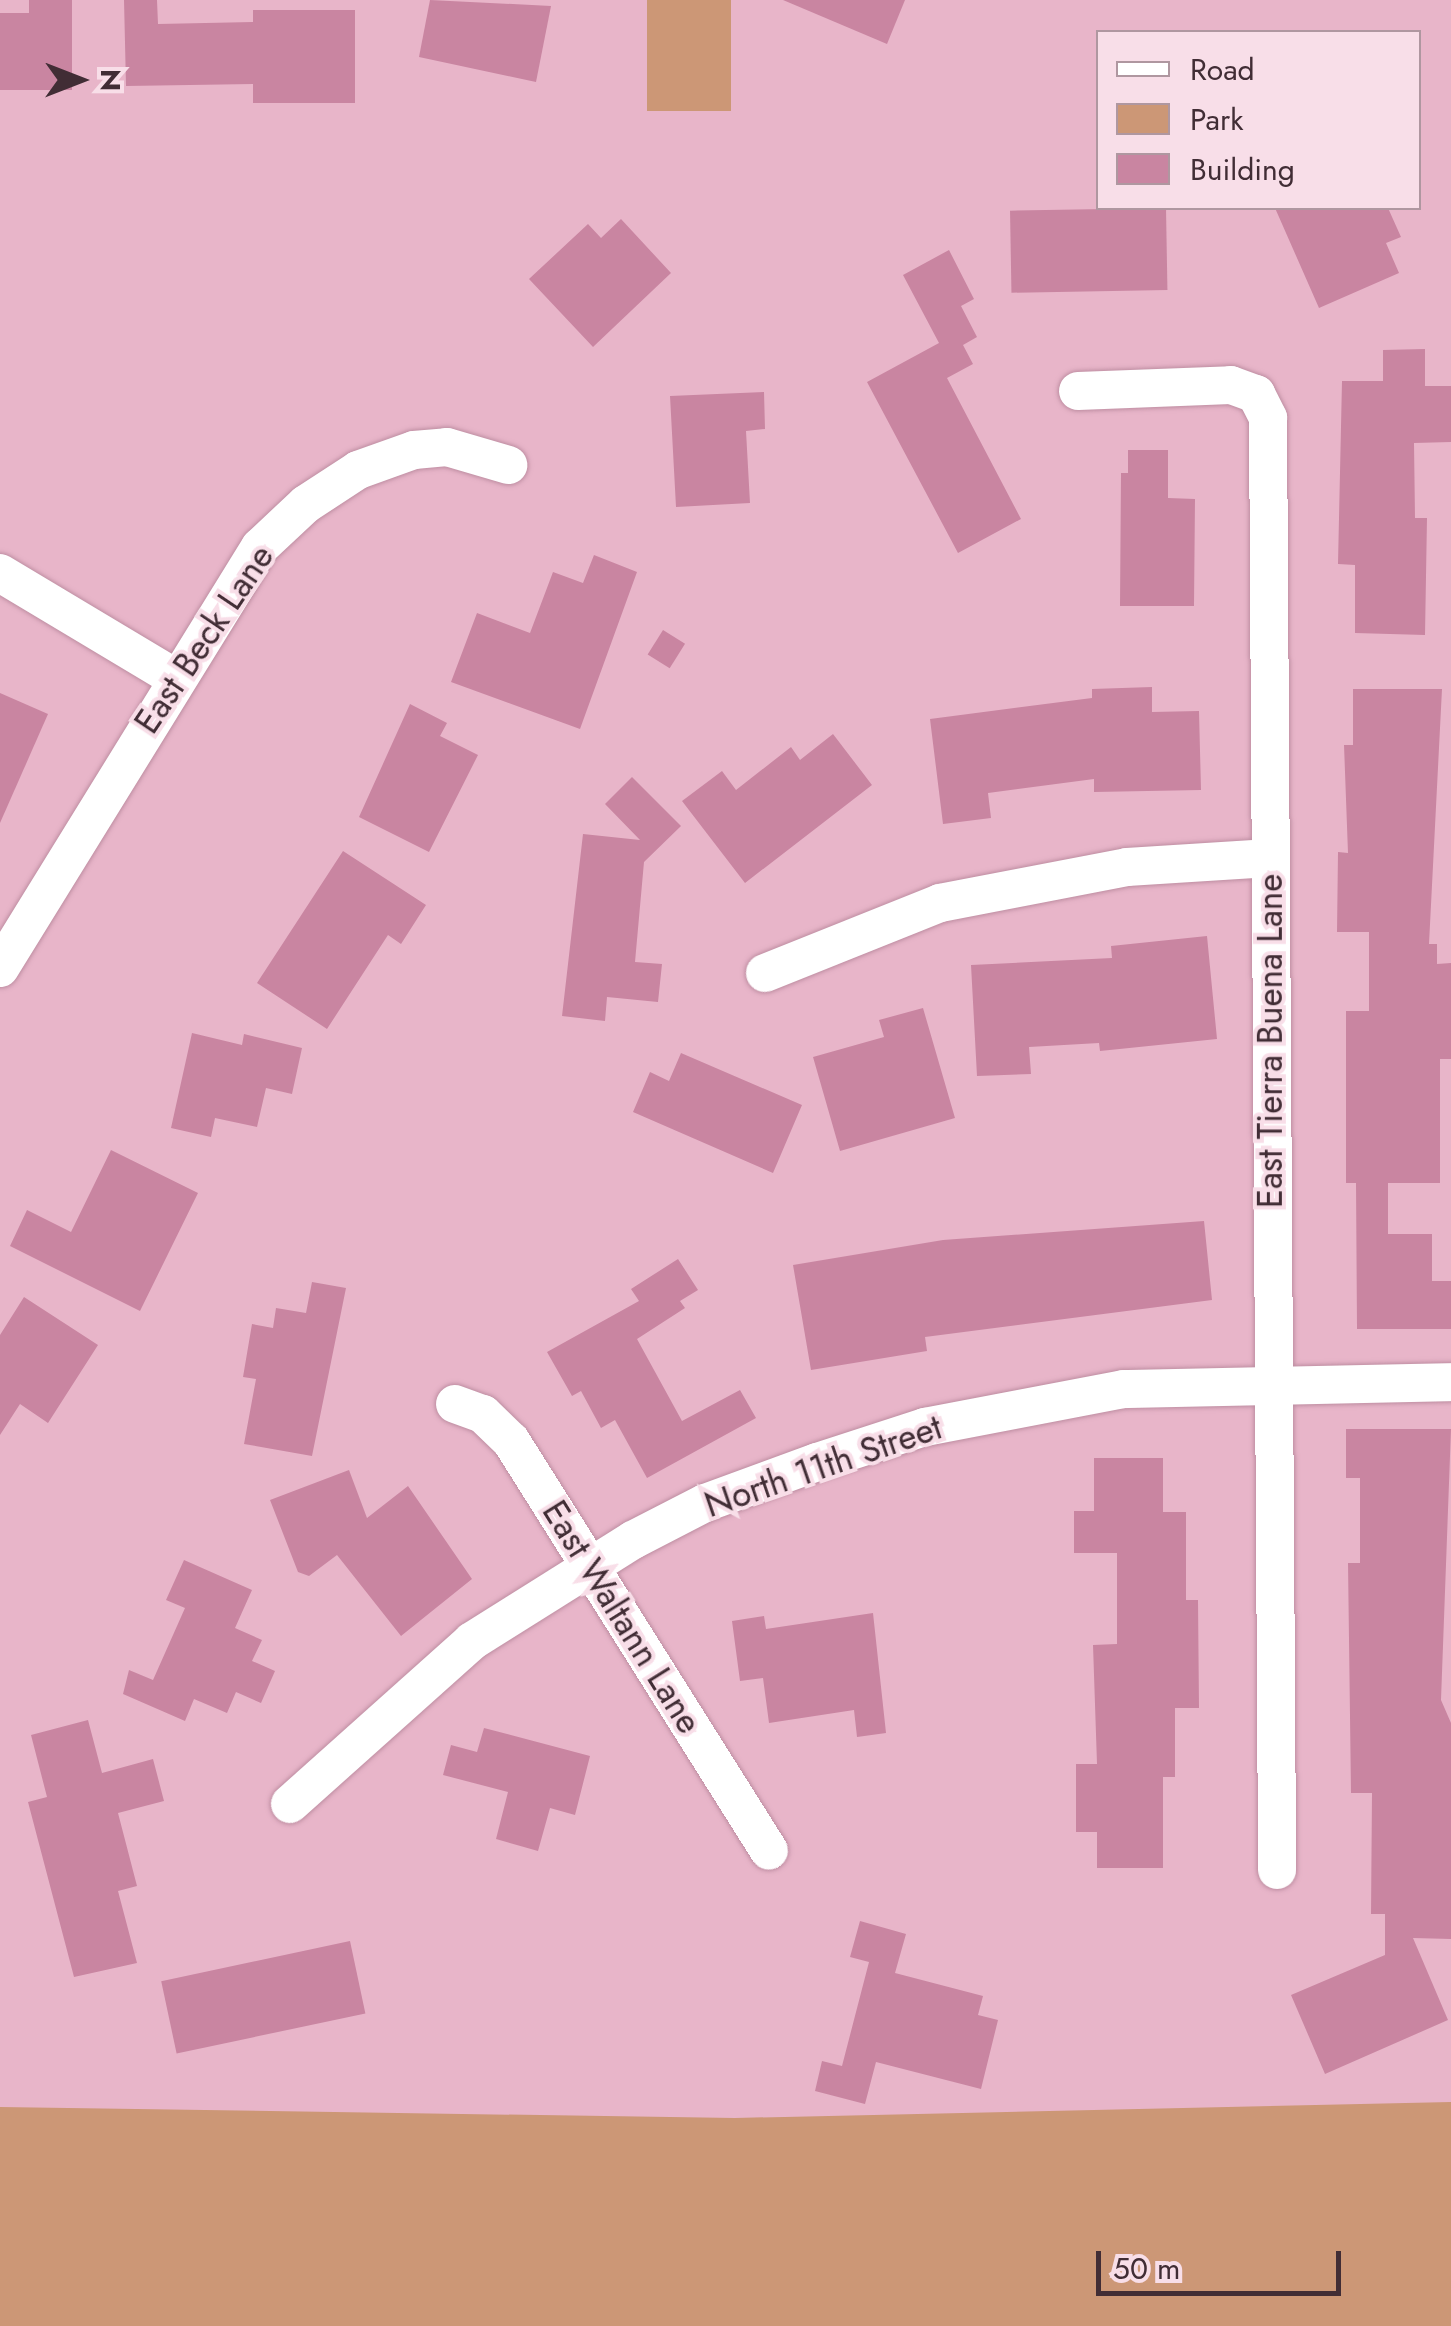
<!DOCTYPE html>
<style>
body{margin:0}
#map{position:relative;width:1451px;height:2326px;overflow:hidden;background:#e8b5c9;font-family:Jost,sans-serif}
div>[style]{position:absolute}
[style*='--x']{left:calc(var(--x)*1px);top:calc(var(--y)*1px);width:calc(var(--w)*1px);rotate:calc(var(--a)*1deg)}
.green>*{inset:0;background:#cc9776;transform-origin:0 0}
.building>*{inset:0;background:#c985a1;transform-origin:0 0}
.roads{filter:drop-shadow(0 0 2px #be8ea2) drop-shadow(0 0 2px #be8ea2)}
.street>*{height:38px;margin:-19px;padding:0 19px;transform-origin:19px;border-radius:19px;background:#fff}
span{translate:-50% -50%;white-space:nowrap;text-align:center;line-height:1.15;-webkit-text-stroke:8px #f8dee8;paint-order:stroke}
.street-label{font-size:35px;color:#412d35}
.legend{position:absolute;left:1096px;top:30px;width:325px;height:180px;box-sizing:border-box;background:#f8dee8;border:2px solid #af97a0;margin:0;padding:12px 18px;list-style:none;font-size:30px;color:#412d35}
.legend li{display:flex;align-items:center;gap:20px;height:50px}
.legend b{width:50px;border:2px solid #af97a0}
.north{position:absolute;left:30px;top:30px;width:100px;height:100px;-webkit-text-stroke:8px #f8dee8;paint-order:stroke;rotate:90deg;font-size:28px;font-weight:700;line-height:40px;text-align:center;color:#412d35}
.north::after{content:'';display:block;margin:auto;width:35px;height:45px;background:#412d35;clip-path:polygon(50% 0,100% 100%,50% 72%,0 100%)}
.scale{position:absolute;left:1096px;top:2251px;width:245px;height:45px;box-sizing:border-box;border:5px solid #412d35;border-top:0;padding-left:12px;font-size:30px;line-height:35px;white-space:nowrap;color:#412d35;-webkit-text-stroke:8px #f8dee8;paint-order:stroke}
</style>
<div id="map">
<div class="green">
<i style="left:647px;top:0;width:84px;height:111px"></i>
<i style="clip-path:polygon(1451px 2102px,1451px 2326px,0 2326px,0 2107px,735px 2118px)"></i>
</div>
<div class="building">
<i style="clip-path:polygon(29px 0,72px 0,72px 90px,0 90px,0 13px,29px 13px)"></i>
<i style="clip-path:polygon(124px 0,157px 0,158px 24px,253px 22px,253px 10px,355px 10px,355px 103px,253px 103px,253px 84px,126px 86px)"></i>
<i style="clip-path:polygon(430px 0,551px 6px,536px 82px,419px 57px)"></i>
<i style="clip-path:polygon(783px 0,905px 0,887px 44px)"></i>
<i style="left:1166px;top:208px;width:82px;height:156px;rotate:89deg"></i>
<i style="clip-path:polygon(1275px 208px,1388px 208px,1401px 237px,1386px 243px,1399px 273px,1319px 308px)"></i>
<i style="clip-path:polygon(621px 219px,671px 273px,593px 347px,529px 279px,588px 224px,601px 238px)"></i>
<i style="clip-path:polygon(949px 250px,974px 299px,961px 306px,977px 337px,963px 345px,973px 364px,947px 378px,1021px 519px,958px 553px,867px 382px,939px 343px,903px 275px)"></i>
<i style="clip-path:polygon(1425px 349px,1425px 386px,1451px 386px,1451px 442px,1414px 443px,1415px 518px,1427px 518px,1425px 635px,1355px 633px,1355px 565px,1338px 564px,1342px 381px,1383px 381px,1383px 350px)"></i>
<i style="clip-path:polygon(764px 392px,765px 429px,746px 431px,750px 503px,676px 507px,670px 396px)"></i>
<i style="clip-path:polygon(1128px 450px,1168px 450px,1168px 498px,1195px 499px,1194px 606px,1120px 606px,1121px 473px,1128px 473px)"></i>
<i style="clip-path:polygon(594px 555px,637px 572px,580px 729px,451px 682px,477px 613px,530px 633px,553px 572px,583px 583px)"></i>
<i style="left:663px;top:630px;width:26px;height:29px;rotate:32deg"></i>
<i style="clip-path:polygon(1152px 687px,1152px 712px,1199px 711px,1201px 790px,1094px 792px,1094px 779px,988px 793px,991px 818px,943px 824px,930px 719px,1092px 698px,1092px 689px)"></i>
<i style="clip-path:polygon(1353px 689px,1442px 689px,1429px 944px,1437px 944px,1437px 964px,1451px 963px,1451px 1059px,1440px 1059px,1440px 1183px,1388px 1183px,1388px 1234px,1432px 1234px,1432px 1281px,1451px 1281px,1451px 1329px,1357px 1329px,1356px 1183px,1346px 1183px,1346px 1011px,1369px 1011px,1369px 932px,1337px 932px,1338px 852px,1348px 853px,1344px 745px,1353px 745px)"></i>
<i style="clip-path:polygon(0 693px,48px 714px,0 823px)"></i>
<i style="clip-path:polygon(410px 704px,447px 723px,440px 736px,478px 755px,429px 852px,359px 817px)"></i>
<i style="clip-path:polygon(833px 734px,872px 785px,745px 883px,682px 801px,722px 771px,736px 790px,791px 747px,800px 760px)"></i>
<i style="clip-path:polygon(632px 777px,681px 826px,644px 862px,635px 962px,662px 964px,658px 1002px,607px 997px,605px 1021px,562px 1016px,583px 834px,640px 840px,605px 804px)"></i>
<i style="clip-path:polygon(343px 851px,426px 905px,401px 944px,388px 935px,327px 1029px,257px 983px)"></i>
<i style="clip-path:polygon(1207px 936px,1217px 1039px,1100px 1051px,1099px 1043px,1029px 1047px,1031px 1074px,977px 1076px,971px 965px,1112px 958px,1111px 946px)"></i>
<i style="clip-path:polygon(923px 1008px,955px 1118px,840px 1151px,813px 1057px,884px 1037px,879px 1020px)"></i>
<i style="clip-path:polygon(192px 1033px,242px 1045px,244px 1034px,302px 1048px,292px 1094px,266px 1088px,257px 1127px,215px 1118px,211px 1137px,171px 1128px)"></i>
<i style="clip-path:polygon(681px 1053px,802px 1105px,773px 1173px,633px 1112px,650px 1072px,669px 1081px)"></i>
<i style="clip-path:polygon(111px 1150px,198px 1193px,140px 1311px,10px 1246px,27px 1210px,71px 1232px)"></i>
<i style="clip-path:polygon(1204px 1221px,1212px 1300px,925px 1337px,927px 1351px,811px 1370px,793px 1265px,943px 1240px)"></i>
<i style="clip-path:polygon(678px 1259px,698px 1290px,680px 1301px,685px 1308px,637px 1339px,682px 1421px,740px 1390px,756px 1418px,647px 1478px,615px 1420px,601px 1428px,581px 1391px,572px 1396px,547px 1352px,639px 1301px,631px 1289px)"></i>
<i style="clip-path:polygon(312px 1282px,346px 1288px,312px 1456px,244px 1444px,256px 1379px,243px 1377px,252px 1324px,273px 1328px,276px 1308px,306px 1313px)"></i>
<i style="clip-path:polygon(24px 1297px,98px 1345px,48px 1423px,20px 1404px,0 1435px,0 1335px)"></i>
<i style="clip-path:polygon(1346px 1429px,1451px 1429px,1441px 1700px,1451px 1723px,1451px 1939px,1413px 1938px,1448px 2020px,1325px 2074px,1291px 1995px,1385px 1955px,1385px 1914px,1371px 1914px,1372px 1793px,1351px 1793px,1348px 1563px,1360px 1563px,1360px 1478px,1346px 1478px)"></i>
<i style="clip-path:polygon(1094px 1458px,1163px 1458px,1163px 1512px,1186px 1512px,1186px 1600px,1198px 1600px,1199px 1708px,1175px 1708px,1175px 1777px,1163px 1777px,1163px 1868px,1097px 1868px,1097px 1832px,1076px 1832px,1076px 1764px,1097px 1764px,1093px 1645px,1117px 1644px,1117px 1553px,1074px 1553px,1074px 1511px,1094px 1511px)"></i>
<i style="clip-path:polygon(349px 1470px,367px 1518px,408px 1486px,472px 1579px,401px 1636px,337px 1555px,309px 1576px,298px 1572px,270px 1500px)"></i>
<i style="clip-path:polygon(184px 1560px,252px 1590px,235px 1628px,262px 1640px,252px 1661px,275px 1671px,261px 1703px,236px 1692px,227px 1713px,194px 1699px,185px 1721px,123px 1694px,129px 1670px,153px 1680px,185px 1608px,166px 1600px)"></i>
<i style="clip-path:polygon(873px 1613px,886px 1733px,857px 1737px,854px 1710px,769px 1723px,763px 1678px,740px 1681px,732px 1621px,764px 1616px,766px 1629px)"></i>
<i style="clip-path:polygon(88px 1720px,102px 1773px,153px 1759px,164px 1801px,118px 1813px,137px 1886px,118px 1891px,137px 1963px,74px 1977px,28px 1802px,47px 1797px,31px 1735px)"></i>
<i style="clip-path:polygon(484px 1728px,590px 1756px,575px 1815px,550px 1808px,538px 1851px,496px 1839px,508px 1792px,443px 1775px,451px 1745px,477px 1752px)"></i>
<i style="clip-path:polygon(860px 1921px,906px 1934px,895px 1973px,983px 1996px,978px 2015px,998px 2020px,981px 2089px,876px 2062px,865px 2104px,815px 2091px,822px 2061px,842px 2066px,869px 1962px,850px 1957px)"></i>
<i style="left:350px;top:1941px;width:74px;height:193px;rotate:78deg"></i>
</div>
<div class="roads">
<div class="street">
<i style="--x:1078;--y:391;--w:153;--a:-2.2"></i>
<i style="--x:1231;--y:385;--w:27;--a:20"></i>
<i style="--x:1256;--y:394;--w:27;--a:63"></i>
<i style="--x:1268;--y:418;--w:1452;--a:89.64"></i>
<i style="--x:0;--y:573;--w:203;--a:30.9"></i>
<i style="--x:0;--y:968;--w:495;--a:-58.3"></i>
<i style="--x:260;--y:547;--w:63;--a:-43.1"></i>
<i style="--x:306;--y:504;--w:62;--a:-33.2"></i>
<i style="--x:358;--y:470;--w:59;--a:-19.7"></i>
<i style="--x:414;--y:450;--w:33;--a:-5"></i>
<i style="--x:447;--y:447;--w:64;--a:16.4"></i>
<i style="--x:765;--y:973;--w:188;--a:-21.8"></i>
<i style="--x:940;--y:903;--w:190;--a:-10.9"></i>
<i style="--x:1127;--y:867;--w:143;--a:-3.6"></i>
<i style="--x:455;--y:1404;--w:30;--a:20"></i>
<i style="--x:483;--y:1414;--w:39;--a:44"></i>
<i style="--x:511;--y:1441;--w:484;--a:57.8"></i>
<i style="--x:290;--y:1804;--w:244;--a:-41.8"></i>
<i style="--x:472;--y:1641;--w:190;--a:-32.1"></i>
<i style="--x:633;--y:1540;--w:81;--a:-27.2"></i>
<i style="--x:705;--y:1503;--w:119;--a:-20.1"></i>
<i style="--x:817;--y:1462;--w:114;--a:-18"></i>
<i style="--x:925;--y:1427;--w:203;--a:-10.8"></i>
<i style="--x:1124;--y:1389;--w:327;--a:-1.2"></i>
</div>
</div>
<div class="street-label">
<span style="left:204px;top:639px;rotate:-56deg">East Beck Lane</span>
<span style="left:1270px;top:1041px;rotate:-90deg">East Tierra Buena Lane</span>
<span style="left:823px;top:1466px;rotate:-19deg">North 11th Street</span>
<span style="left:622px;top:1617px;rotate:58deg">East Waltann Lane</span>
</div>
<ul class="legend">
<li><b style="height:12px;background:#fff"></b>Road</li>
<li><b style="height:28px;background:#cc9776"></b>Park</li>
<li><b style="height:28px;background:#c985a1"></b>Building</li>
</ul>
<div class="north">N</div>
<div class="scale">50 m</div>
</div>
